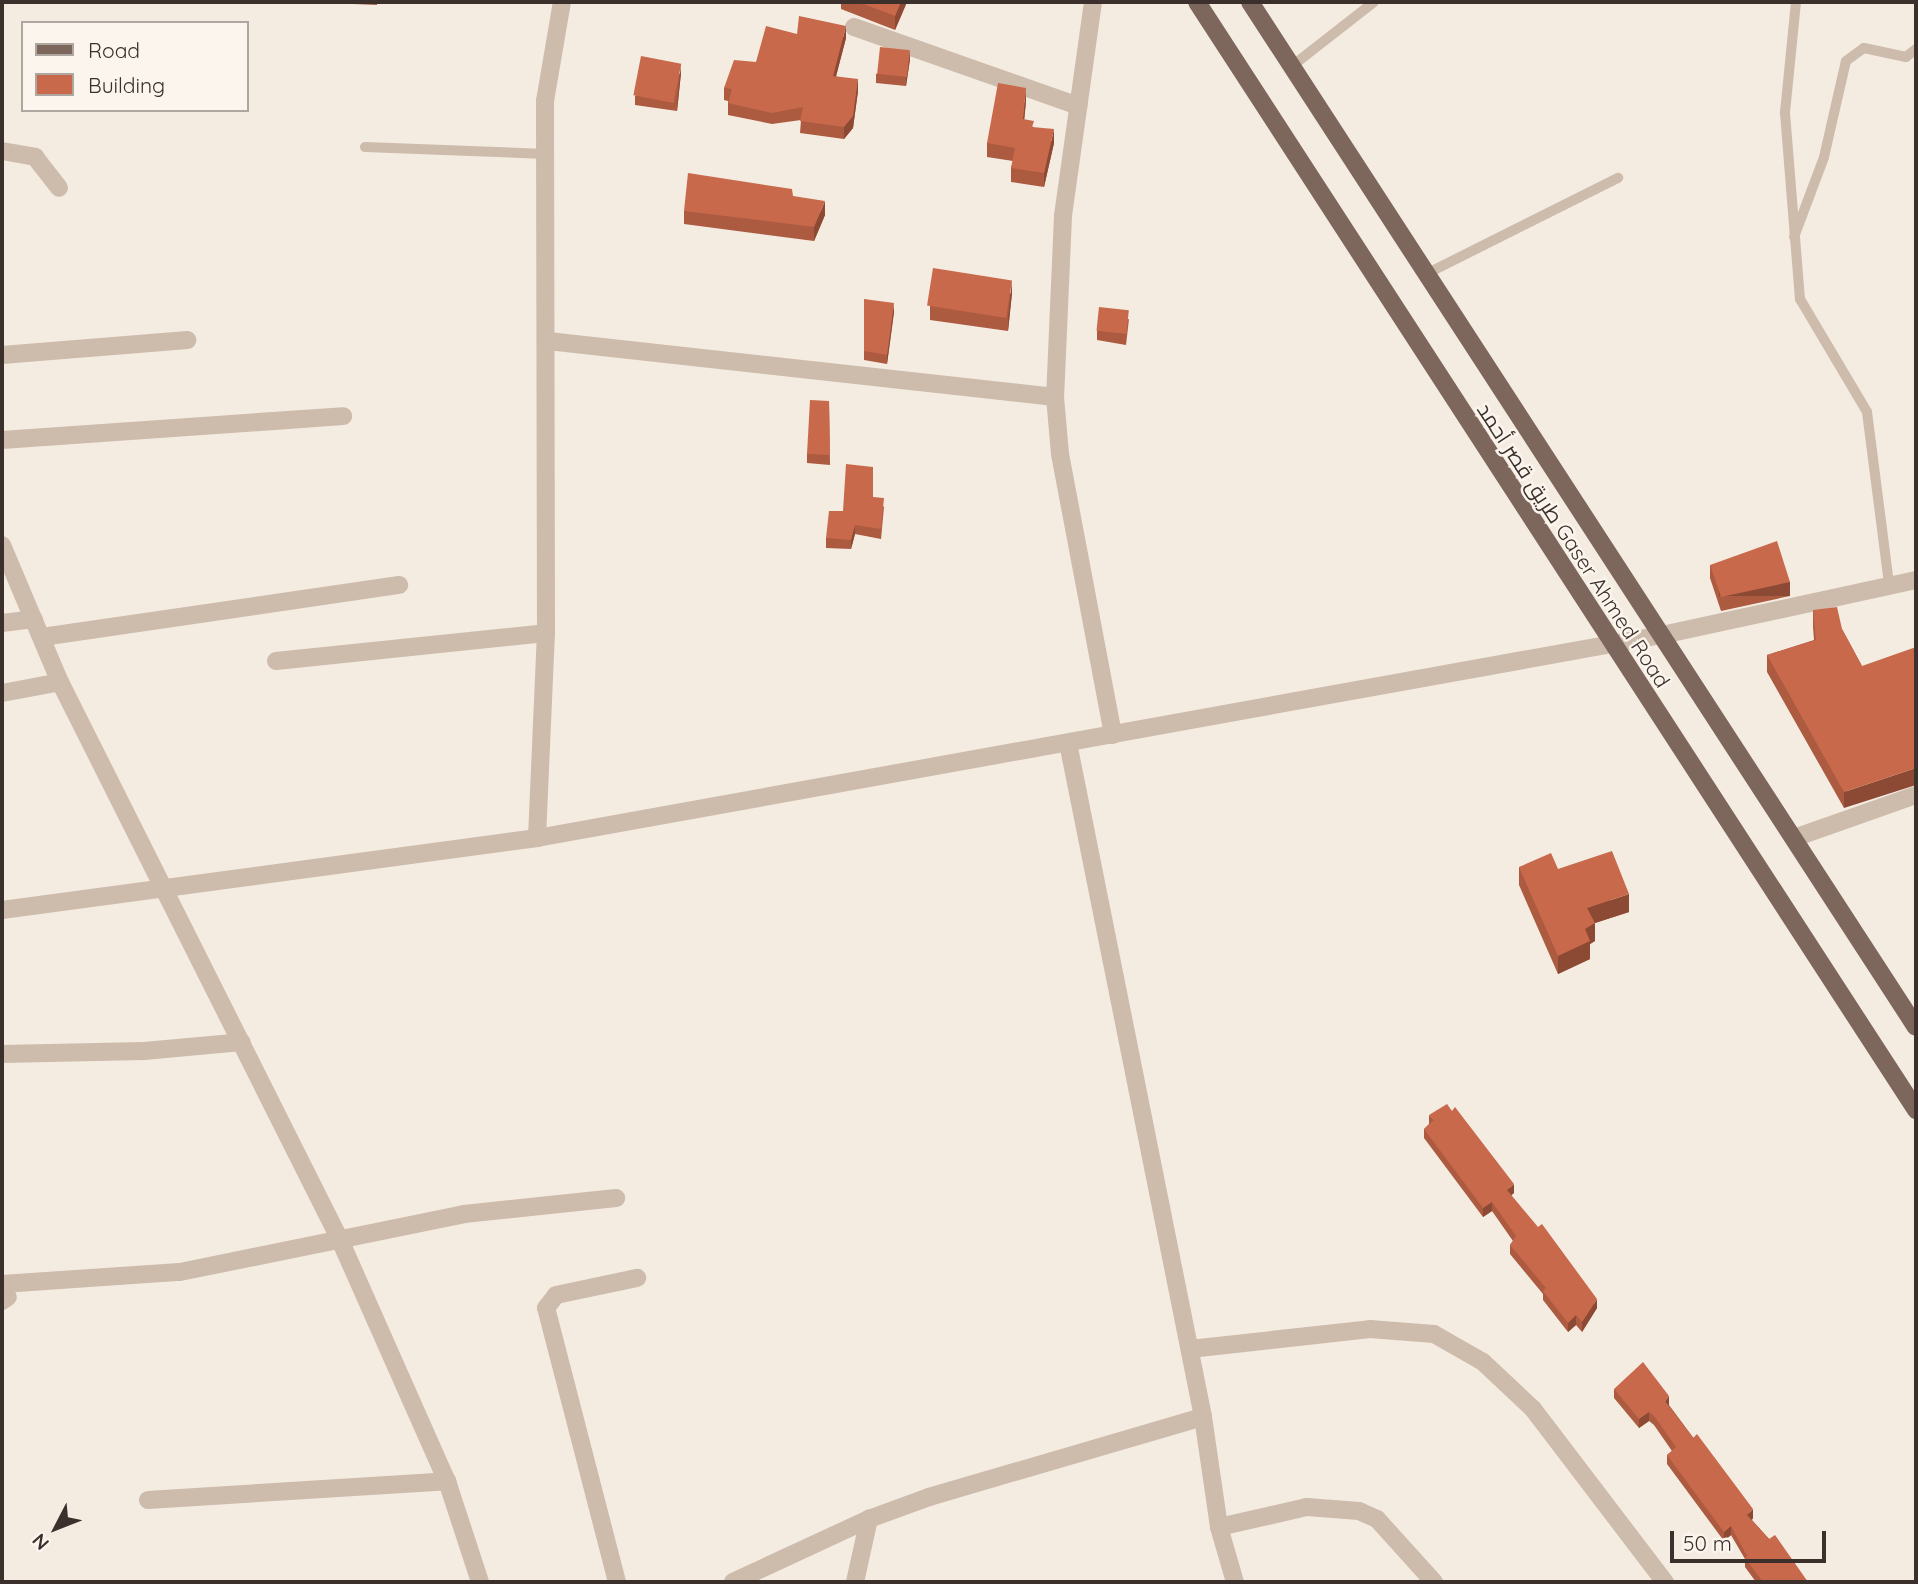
<!DOCTYPE html>
<meta charset="utf-8">
<style>
body{margin:0}
#map{position:relative;width:1918px;height:1584px;overflow:hidden;background:#f4ebe1;font-family:Quicksand,Cairo,sans-serif}
div>[style]{position:absolute}
[style*='--x']{left:calc(var(--x)*1px);top:calc(var(--y)*1px);width:calc(var(--w)*1px);rotate:calc(var(--a)*1deg)}
.service>*{height:10px;margin:-5px;padding:0 5px;transform-origin:5px;border-radius:5px;background:#cdbbac}
.minor>*{height:18px;margin:-9px;padding:0 9px;transform-origin:9px;border-radius:9px;background:#cdbbac}
.tertiary>*{height:18px;margin:-9px;padding:0 9px;transform-origin:9px;border-radius:9px;background:#cdbbac}
.primary>*{height:18px;margin:-9px;padding:0 9px;transform-origin:9px;border-radius:9px;background:#7d675c}
.wall>*{inset:0;background:#ac5a40}
.shaded-wall>*{inset:0;background:#8c4a34;transform-origin:0 0}
.building>*{inset:0;background:#c8694b;transform-origin:0 0}
span{translate:-50% -50%;white-space:nowrap;text-align:center;line-height:1.15;-webkit-text-stroke:5px #fbf5ee;paint-order:stroke}
.street-label{font-size:21px;color:#3b302b}
.frame{position:absolute;inset:0;border:4px solid #3b302b;pointer-events:none}
.legend{position:absolute;left:21px;top:21px;width:228px;height:91px;box-sizing:border-box;background:#fbf5ee;border:2px solid #aea6a0;margin:0;padding:9px 12px;list-style:none;font-size:21px;color:#3b302b}
.legend li{display:flex;align-items:center;gap:14px;height:35px}
.legend b{width:35px;border:2px solid #aea6a0}
.north{position:absolute;left:21px;top:1493px;width:70px;height:70px;-webkit-text-stroke:5px #fbf5ee;paint-order:stroke;rotate:228deg;font-size:19px;font-weight:700;line-height:28px;text-align:center;color:#3b302b}
.north::after{content:'';display:block;margin:auto;width:24px;height:32px;background:#3b302b;clip-path:polygon(50% 0,100% 100%,50% 72%,0 100%)}
.scale{position:absolute;left:1670px;top:1531px;width:156px;height:32px;box-sizing:border-box;border:4px solid #3b302b;border-top:0;padding-left:9px;font-size:21px;line-height:24px;white-space:nowrap;color:#3b302b;-webkit-text-stroke:5px #fbf5ee;paint-order:stroke}
</style>
<div id="map">
<div class="service">
<i style="--x:1796;--y:2;--w:112;--a:95.7"></i>
<i style="--x:1785;--y:113;--w:187;--a:85.4"></i>
<i style="--x:1800;--y:299;--w:131;--a:59.3"></i>
<i style="--x:1867;--y:412;--w:173;--a:82.7"></i>
<i style="--x:1292;--y:66;--w:104;--a:-38"></i>
<i style="--x:365;--y:147;--w:181;--a:2.2"></i>
<i style="--x:1794;--y:237;--w:85;--a:-69.4"></i>
<i style="--x:1824;--y:157;--w:98;--a:-77.1"></i>
<i style="--x:1846;--y:61;--w:22;--a:-36"></i>
<i style="--x:1864;--y:48;--w:43;--a:12.1"></i>
<i style="--x:1906;--y:57;--w:13;--a:-39"></i>
<i style="--x:1426;--y:274;--w:215;--a:-26.6"></i>
</div>
<div class="minor">
<i style="--x:1093;--y:2;--w:216;--a:98"></i>
<i style="--x:1063;--y:216;--w:181;--a:92.5"></i>
<i style="--x:1055;--y:397;--w:57;--a:85"></i>
<i style="--x:1060;--y:454;--w:286;--a:79.3"></i>
<i style="--x:854;--y:27;--w:238;--a:19.4"></i>
<i style="--x:2;--y:151;--w:34;--a:10"></i>
<i style="--x:35;--y:157;--w:39;--a:52"></i>
<i style="--x:548;--y:341;--w:510;--a:6.3"></i>
<i style="--x:2;--y:355;--w:186;--a:-4.6"></i>
<i style="--x:2;--y:440;--w:342;--a:-4"></i>
<i style="--x:2;--y:545;--w:149;--a:67.1"></i>
<i style="--x:60;--y:682;--w:624;--a:63.35"></i>
<i style="--x:340;--y:1240;--w:264;--a:66.1"></i>
<i style="--x:447;--y:1481;--w:106;--a:71.9"></i>
<i style="--x:2;--y:623;--w:32;--a:-7"></i>
<i style="--x:1662;--y:635;--w:260;--a:-12.2"></i>
<i style="--x:42;--y:637;--w:361;--a:-8.3"></i>
<i style="--x:276;--y:661;--w:271;--a:-5.9"></i>
<i style="--x:2;--y:693;--w:59;--a:-10.7"></i>
<i style="--x:1068;--y:743;--w:687;--a:78.67"></i>
<i style="--x:1203;--y:1417;--w:111;--a:81.7"></i>
<i style="--x:1219;--y:1527;--w:57;--a:73.8"></i>
<i style="--x:537;--y:838;--w:205;--a:-87.5"></i>
<i style="--x:546;--y:633;--w:532;--a:-90.11"></i>
<i style="--x:545;--y:101;--w:100;--a:-80.3"></i>
<i style="--x:1794;--y:838;--w:129;--a:-19.4"></i>
<i style="--x:2;--y:1054;--w:142;--a:-1.2"></i>
<i style="--x:144;--y:1051;--w:98;--a:-5.2"></i>
<i style="--x:2;--y:1284;--w:178;--a:-3.9"></i>
<i style="--x:180;--y:1272;--w:290;--a:-11.5"></i>
<i style="--x:464;--y:1214;--w:153;--a:-6"></i>
<i style="--x:2;--y:1301;--w:7;--a:-34"></i>
<i style="--x:1190;--y:1349;--w:181;--a:-6.3"></i>
<i style="--x:1370;--y:1329;--w:64;--a:4.5"></i>
<i style="--x:1434;--y:1334;--w:56;--a:29.7"></i>
<i style="--x:1483;--y:1362;--w:69;--a:43.2"></i>
<i style="--x:1533;--y:1409;--w:218;--a:52.7"></i>
<i style="--x:148;--y:1500;--w:300;--a:-3.6"></i>
<i style="--x:1219;--y:1527;--w:90;--a:-12.8"></i>
<i style="--x:1307;--y:1507;--w:52;--a:4.4"></i>
<i style="--x:1359;--y:1511;--w:20;--a:24"></i>
<i style="--x:1377;--y:1519;--w:85;--a:47.9"></i>
<i style="--x:617;--y:1582;--w:283;--a:-104.5"></i>
<i style="--x:546;--y:1308;--w:16;--a:-52"></i>
<i style="--x:556;--y:1295;--w:83;--a:-11.9"></i>
<i style="--x:733;--y:1582;--w:150;--a:-24.9"></i>
<i style="--x:869;--y:1519;--w:64;--a:-20.1"></i>
<i style="--x:929;--y:1497;--w:285;--a:-16.3"></i>
<i style="--x:855;--y:1582;--w:65;--a:-77.5"></i>
</div>
<div class="tertiary">
<i style="--x:2;--y:910;--w:540;--a:-7.66"></i>
<i style="--x:537;--y:838;--w:1143;--a:-10.23"></i>
</div>
<div class="primary">
<i style="--x:1197;--y:2;--w:1321;--a:57.02"></i>
<i style="--x:1250;--y:2;--w:1222;--a:56.99"></i>
</div>
<div class="wall">
<i style="clip-path:polygon(330px 2px,377px 2px,377px 5px,330px 3px)"></i>
<i style="clip-path:polygon(453px 2px,501px 2px,454px 4px)"></i>
<i style="clip-path:polygon(841px 2px,907px 2px,895px 30px,841px 9px)"></i>
<i style="clip-path:polygon(797px 34px,846px 38px,836px 76px,858px 91px,853px 128px,844px 139px,800px 133px,801px 120px,772px 124px,728px 115px,728px 101px,724px 100px,724px 88px,756px 62px)"></i>
<i style="clip-path:polygon(910px 59px,906px 86px,876px 83px,876px 74px)"></i>
<i style="clip-path:polygon(681px 73px,677px 111px,635px 105px,635px 96px)"></i>
<i style="clip-path:polygon(1026px 101px,1024px 120px,1054px 143px,1044px 187px,1011px 182px,1011px 168px,1013px 161px,987px 157px,987px 143px)"></i>
<i style="clip-path:polygon(793px 196px,825px 215px,814px 241px,684px 224px,684px 211px)"></i>
<i style="clip-path:polygon(1012px 293px,1008px 331px,930px 320px,930px 306px)"></i>
<i style="clip-path:polygon(864px 299px,894px 312px,887px 364px,864px 360px)"></i>
<i style="clip-path:polygon(1129px 319px,1126px 345px,1097px 340px,1097px 331px)"></i>
<i style="clip-path:polygon(829px 401px,830px 465px,807px 463px,807px 454px)"></i>
<i style="clip-path:polygon(873px 497px,884px 507px,881px 539px,855px 534px,851px 549px,826px 548px,826px 538px,843px 511px)"></i>
<i style="clip-path:polygon(1710px 565px,1790px 596px,1721px 611px,1710px 578px)"></i>
<i style="clip-path:polygon(1813px 610px,1842px 629px,1862px 666px,1844px 808px,1767px 672px,1767px 655px,1814px 640px,1813px 627px)"></i>
<i style="clip-path:polygon(1519px 867px,1558px 869px,1629px 912px,1595px 923px,1595px 941px,1590px 944px,1590px 959px,1558px 974px,1519px 885px)"></i>
<i style="clip-path:polygon(1429px 1115px,1514px 1193px,1511px 1195px,1597px 1308px,1582px 1332px,1576px 1325px,1568px 1332px,1543px 1300px,1543px 1294px,1510px 1254px,1510px 1245px,1513px 1241px,1492px 1211px,1483px 1217px,1424px 1138px,1424px 1129px,1429px 1124px)"></i>
<i style="clip-path:polygon(1614px 1389px,1669px 1405px,1753px 1518px,1752px 1520px,1808px 1582px,1756px 1582px,1745px 1567px,1745px 1559px,1731px 1535px,1724px 1541px,1667px 1464px,1667px 1455px,1672px 1451px,1654px 1425px,1649px 1421px,1639px 1428px,1614px 1398px)"></i>
</div>
<div class="shaded-wall">
<i style="clip-path:polygon(901px 2px,907px 2px,895px 30px,895px 16px)"></i>
<i style="clip-path:polygon(846px 26px,846px 38px,833px 88px,833px 76px)"></i>
<i style="clip-path:polygon(910px 50px,910px 59px,906px 86px,906px 77px)"></i>
<i style="clip-path:polygon(681px 64px,681px 73px,677px 111px,677px 102px)"></i>
<i style="clip-path:polygon(858px 79px,858px 91px,853px 128px,844px 139px,844px 127px)"></i>
<i style="clip-path:polygon(1026px 88px,1026px 101px,1023px 133px,1023px 119px)"></i>
<i style="clip-path:polygon(1054px 129px,1054px 143px,1044px 187px,1044px 173px)"></i>
<i style="clip-path:polygon(825px 201px,825px 215px,814px 241px,814px 227px)"></i>
<i style="clip-path:polygon(1012px 280px,1012px 293px,1008px 331px,1008px 318px)"></i>
<i style="clip-path:polygon(894px 303px,894px 312px,887px 364px,887px 355px)"></i>
<i style="clip-path:polygon(855px 525px,855px 534px,851px 549px,851px 540px)"></i>
<i style="left:1790px;top:582px;width:14px;height:71px;rotate:90deg"></i>
<i style="clip-path:polygon(1916px 768px,1916px 785px,1844px 808px,1844px 792px)"></i>
<i style="clip-path:polygon(1629px 894px,1629px 912px,1595px 923px,1595px 941px,1590px 944px,1590px 959px,1558px 974px,1558px 956px,1585px 929px,1587px 908px)"></i>
<i style="clip-path:polygon(1514px 1184px,1514px 1193px,1507px 1199px,1507px 1190px)"></i>
<i style="clip-path:polygon(1492px 1202px,1492px 1211px,1483px 1217px,1483px 1208px)"></i>
<i style="clip-path:polygon(1597px 1299px,1597px 1308px,1582px 1332px,1582px 1322px)"></i>
<i style="clip-path:polygon(1576px 1315px,1576px 1325px,1568px 1332px,1568px 1323px)"></i>
<i style="clip-path:polygon(1669px 1396px,1669px 1405px,1665px 1410px,1665px 1401px)"></i>
<i style="clip-path:polygon(1649px 1412px,1649px 1421px,1639px 1428px,1639px 1419px)"></i>
<i style="clip-path:polygon(1753px 1509px,1753px 1518px,1747px 1524px,1747px 1515px)"></i>
<i style="clip-path:polygon(1731px 1526px,1731px 1535px,1724px 1541px,1724px 1532px)"></i>
</div>
<div class="building">
<i style="clip-path:polygon(858px 2px,901px 2px,895px 16px)"></i>
<i style="clip-path:polygon(799px 16px,846px 26px,833px 76px,858px 79px,853px 116px,844px 127px,800px 121px,803px 107px,772px 113px,728px 103px,732px 89px,724px 88px,734px 60px,756px 62px,766px 26px,797px 34px)"></i>
<i style="left:880px;top:47px;width:30px;height:27px;rotate:6deg"></i>
<i style="left:641px;top:56px;width:41px;height:40px;rotate:11deg"></i>
<i style="clip-path:polygon(998px 83px,1026px 88px,1023px 119px,1034px 121px,1032px 127px,1054px 129px,1044px 173px,1011px 168px,1015px 148px,987px 143px)"></i>
<i style="clip-path:polygon(688px 173px,792px 189px,793px 196px,825px 201px,814px 227px,684px 211px)"></i>
<i style="left:933px;top:268px;width:80px;height:38px;rotate:9deg"></i>
<i style="clip-path:polygon(864px 299px,894px 303px,887px 355px,864px 351px)"></i>
<i style="left:1099px;top:307px;width:30px;height:24px;rotate:6deg"></i>
<i style="clip-path:polygon(810px 400px,829px 401px,830px 455px,807px 454px)"></i>
<i style="clip-path:polygon(846px 464px,873px 467px,873px 497px,884px 498px,881px 529px,855px 525px,851px 540px,826px 538px,829px 511px,843px 511px)"></i>
<i style="clip-path:polygon(1777px 541px,1790px 582px,1721px 597px,1710px 565px)"></i>
<i style="clip-path:polygon(1837px 607px,1842px 629px,1862px 666px,1916px 647px,1916px 768px,1844px 792px,1767px 655px,1816px 640px,1813px 610px)"></i>
<i style="clip-path:polygon(1612px 851px,1629px 894px,1587px 908px,1595px 923px,1585px 929px,1590px 941px,1558px 956px,1519px 867px,1551px 853px,1558px 869px)"></i>
<i style="clip-path:polygon(1447px 1104px,1452px 1111px,1455px 1107px,1514px 1184px,1507px 1190px,1538px 1227px,1542px 1224px,1597px 1299px,1582px 1322px,1576px 1315px,1568px 1323px,1543px 1291px,1546px 1288px,1510px 1245px,1516px 1236px,1492px 1202px,1483px 1208px,1424px 1129px,1434px 1120px,1429px 1115px)"></i>
<i style="clip-path:polygon(1643px 1362px,1669px 1396px,1665px 1401px,1683px 1425px,1693px 1438px,1697px 1434px,1753px 1509px,1747px 1515px,1769px 1539px,1775px 1535px,1808px 1582px,1763px 1582px,1745px 1558px,1747px 1556px,1731px 1526px,1724px 1532px,1667px 1455px,1676px 1447px,1654px 1416px,1649px 1412px,1639px 1419px,1614px 1389px)"></i>
</div>
<div class="street-label">
<span style="left:1574px;top:545px;rotate:57deg">طريق قصر أحمد Gaser Ahmed Road</span>
</div>
<div class="frame"></div>
<ul class="legend">
<li><b style="height:9px;background:#7d675c"></b>Road</li>
<li><b style="height:19px;background:#c8694b"></b>Building</li>
</ul>
<div class="north">N</div>
<div class="scale">50 m</div>
</div>
